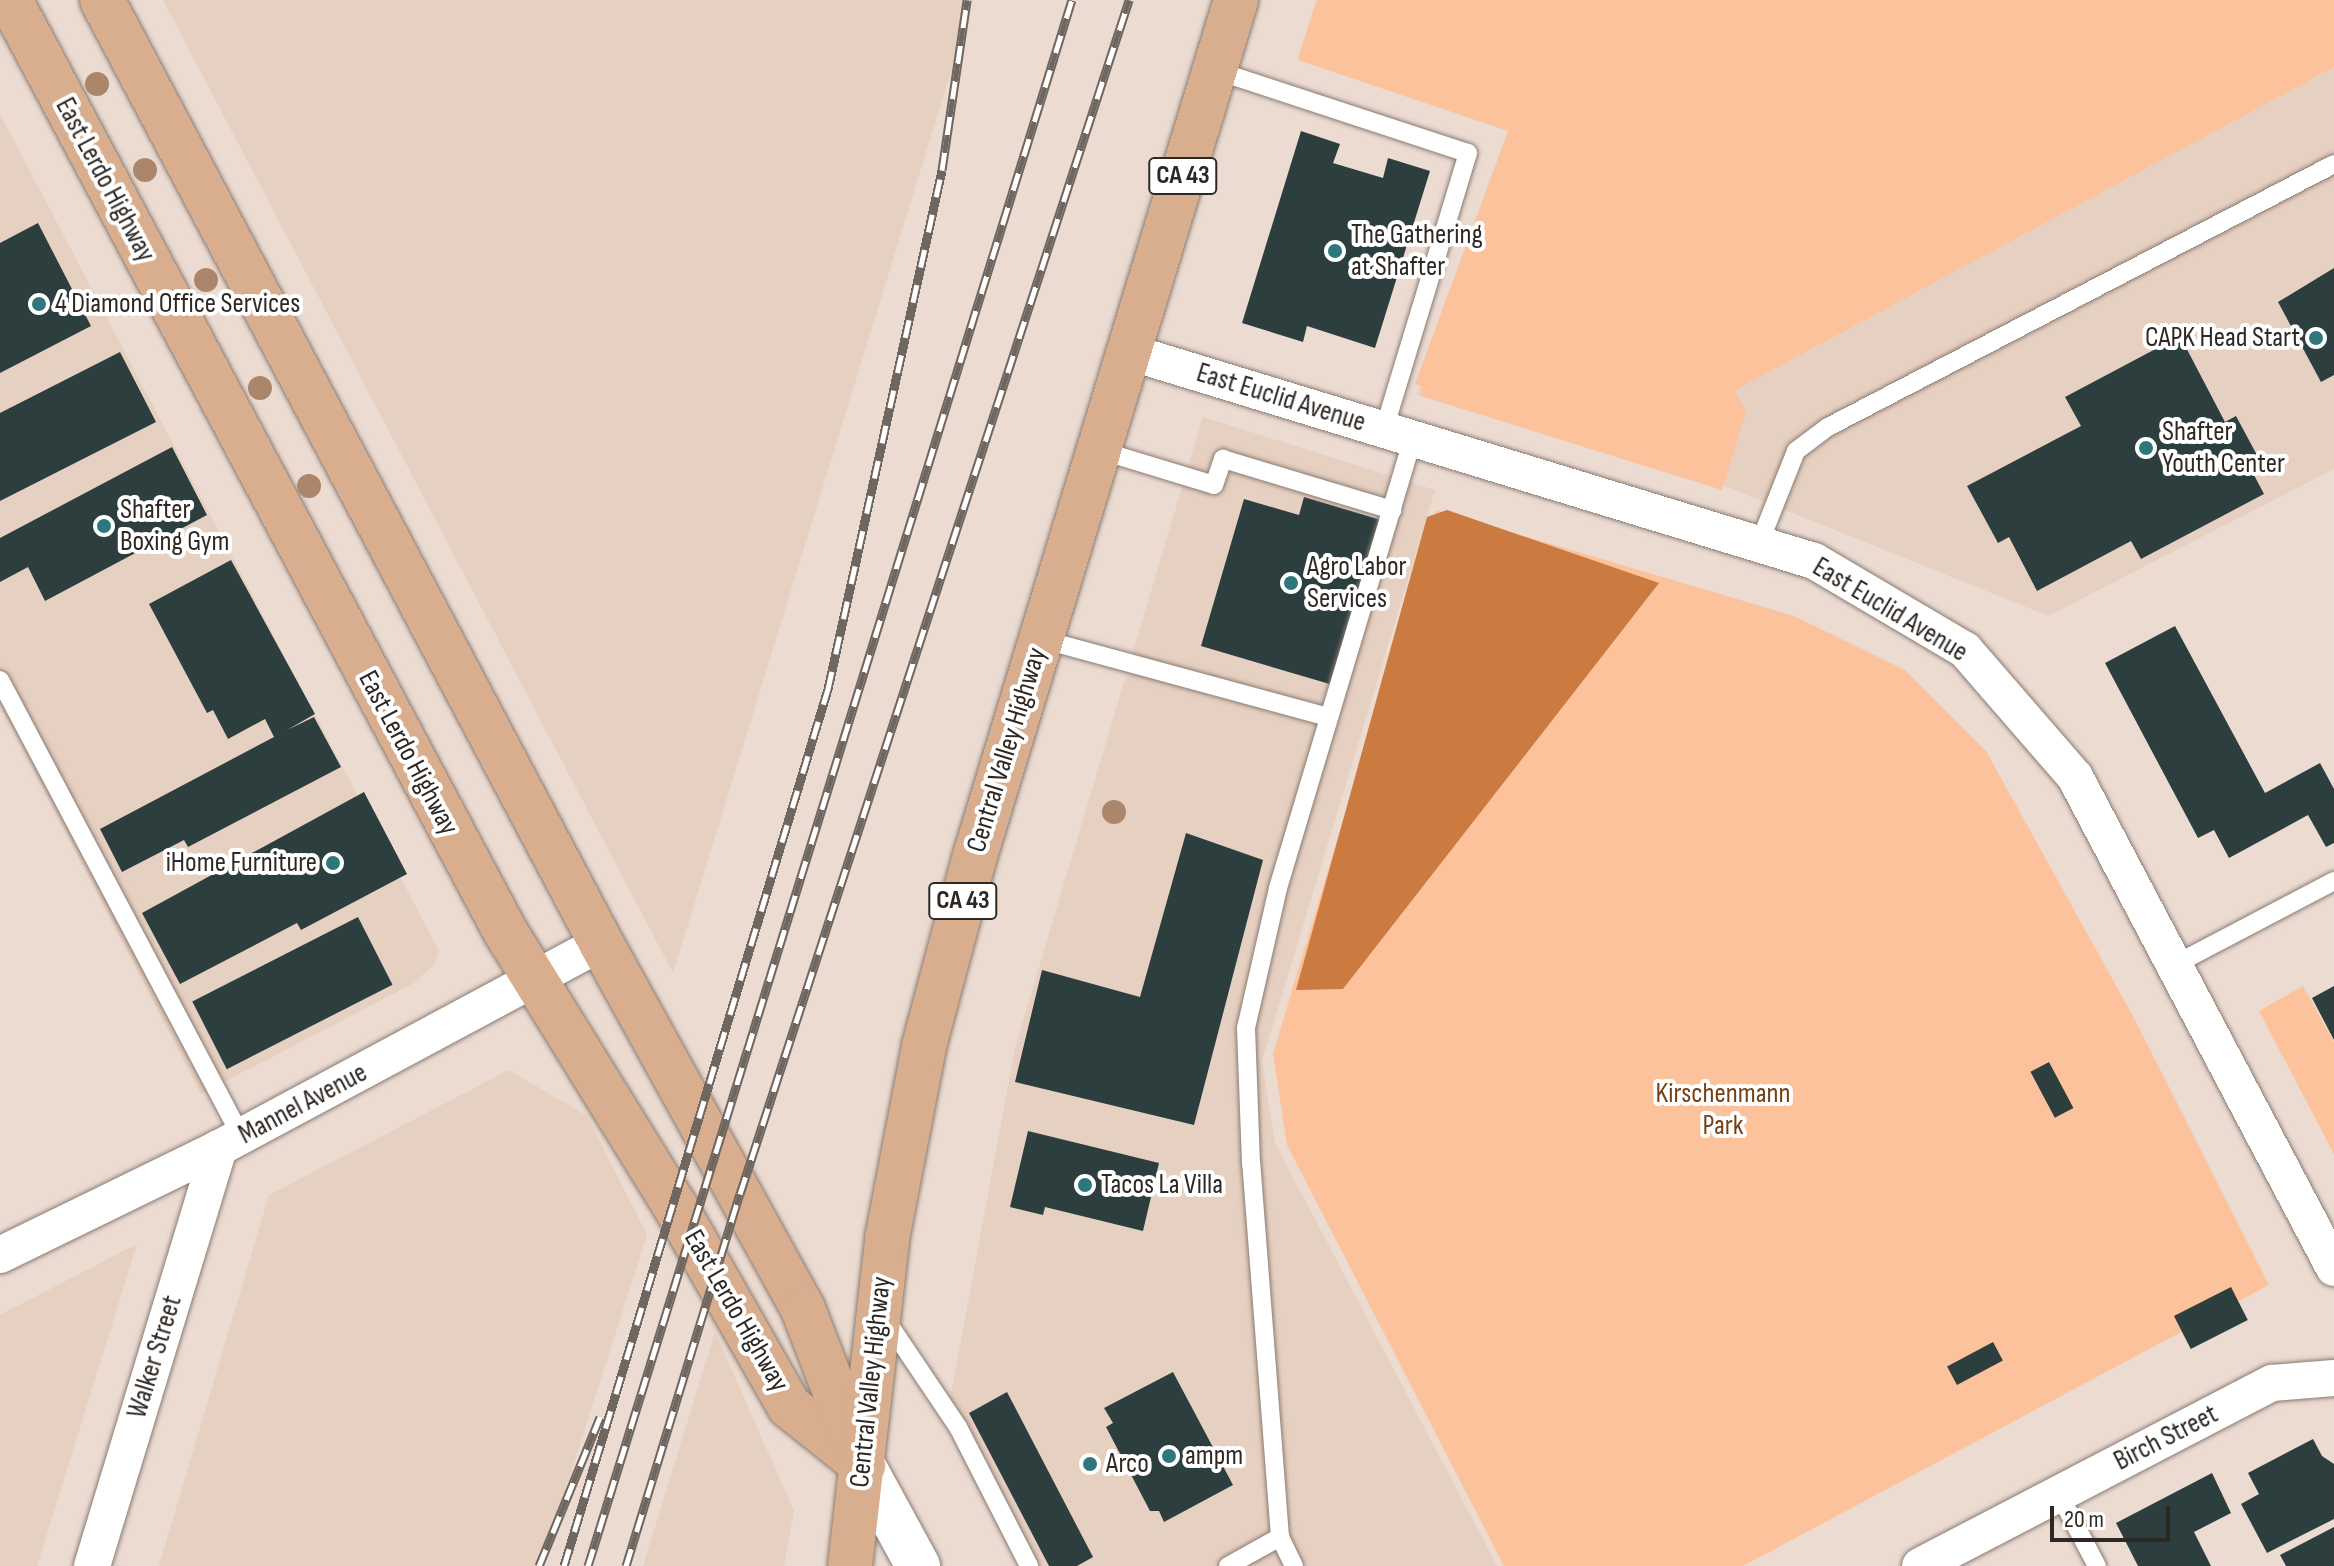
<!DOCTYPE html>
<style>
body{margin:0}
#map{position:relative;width:2334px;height:1566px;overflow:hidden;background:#ebdbd1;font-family:"Sofia Sans Condensed",sans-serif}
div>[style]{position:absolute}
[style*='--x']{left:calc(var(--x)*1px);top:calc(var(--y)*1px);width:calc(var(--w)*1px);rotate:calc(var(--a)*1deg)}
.built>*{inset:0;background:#e6d0c1}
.green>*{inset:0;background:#fcc29b}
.water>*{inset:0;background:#cb7b3f}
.building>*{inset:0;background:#2d3e3f;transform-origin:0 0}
.roads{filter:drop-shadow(0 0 2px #8a7b72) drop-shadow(0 0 2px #8a7b72)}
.service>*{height:18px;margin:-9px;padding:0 9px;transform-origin:9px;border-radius:9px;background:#fff}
.minor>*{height:36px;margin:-18px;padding:0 18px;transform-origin:18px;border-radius:18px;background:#fff}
.secondary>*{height:44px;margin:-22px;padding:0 22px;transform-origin:22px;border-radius:22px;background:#fff}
.primary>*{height:44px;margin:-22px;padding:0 22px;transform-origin:22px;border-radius:22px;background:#d8ae8f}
.rail>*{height:9px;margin-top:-4.5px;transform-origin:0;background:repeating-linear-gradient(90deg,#fff 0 18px,#706660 0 36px);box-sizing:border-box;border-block:2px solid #706660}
.trees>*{width:24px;height:24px;margin:-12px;border-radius:50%;background:#ab866a}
.dots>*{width:22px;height:22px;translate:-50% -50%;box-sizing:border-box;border:4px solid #fff;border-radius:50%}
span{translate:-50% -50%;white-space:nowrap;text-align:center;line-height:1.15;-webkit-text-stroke:8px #fff;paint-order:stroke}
.shield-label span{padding:2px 6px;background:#fff;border:2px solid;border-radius:6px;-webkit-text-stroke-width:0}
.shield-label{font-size:26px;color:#2e2824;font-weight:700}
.street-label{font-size:28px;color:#2e2824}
.poi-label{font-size:28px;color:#2e2824}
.left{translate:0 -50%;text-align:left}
.right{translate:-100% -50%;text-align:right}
.park-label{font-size:28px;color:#764116}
.scale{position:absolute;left:2050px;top:1506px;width:120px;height:36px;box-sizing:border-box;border:4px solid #2e2824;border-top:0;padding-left:10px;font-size:24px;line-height:28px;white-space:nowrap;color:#2e2824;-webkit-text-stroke:6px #fff;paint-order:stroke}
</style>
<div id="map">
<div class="built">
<i style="clip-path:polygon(163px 0,973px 0,673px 973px)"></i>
<i style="clip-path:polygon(1316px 0,1607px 0,1978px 255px,2334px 67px,2334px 469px,2048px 616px,1733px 489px,1417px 395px,1513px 131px,1298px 57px)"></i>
<i style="clip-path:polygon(0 114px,439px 951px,435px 963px,414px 983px,201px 1094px,0 705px)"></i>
<i style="clip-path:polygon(1203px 417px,1435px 490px,1262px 1061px,1275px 1143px,1497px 1566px,1036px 1566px,950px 1400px,1015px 1048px)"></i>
<i style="clip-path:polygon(509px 1070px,587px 1116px,647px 1235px,541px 1566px,159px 1566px,269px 1195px)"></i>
<i style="clip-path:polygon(137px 1244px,37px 1566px,0 1566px,0 1315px)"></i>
<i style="clip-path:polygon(715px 1332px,794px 1511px,784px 1566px,643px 1566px)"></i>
</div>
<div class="green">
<i style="clip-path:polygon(1317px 0,2334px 0,2334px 67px,1735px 390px,1746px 412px,1722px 490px,1421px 396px,1423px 387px,1415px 384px,1508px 131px,1298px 60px)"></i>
<i style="clip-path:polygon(1436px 510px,1794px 616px,1905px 670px,1986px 751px,2134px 1018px,2269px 1285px,1743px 1566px,1504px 1566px,1287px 1145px,1273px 1054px)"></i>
<i style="clip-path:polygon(2303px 986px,2334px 1042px,2334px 1154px,2259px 1011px)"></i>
</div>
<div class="water">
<i style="clip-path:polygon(1447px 510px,1659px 583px,1343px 989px,1296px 990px,1427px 517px)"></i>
</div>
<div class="building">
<i style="clip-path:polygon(1301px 131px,1340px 144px,1333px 163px,1383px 178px,1388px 158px,1430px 171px,1375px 348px,1307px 326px,1303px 342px,1242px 323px)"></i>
<i style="clip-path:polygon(38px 223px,91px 326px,0 373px,0 243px)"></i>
<i style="clip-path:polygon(2334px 268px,2334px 375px,2321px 382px,2278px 302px)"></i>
<i style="clip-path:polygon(2180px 336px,2225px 422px,2236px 416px,2265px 470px,2254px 475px,2264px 494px,2141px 559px,2131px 541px,2037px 591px,2009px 537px,1998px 543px,1967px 486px,2081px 426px,2065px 397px)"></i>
<i style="clip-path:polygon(120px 352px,156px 422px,0 501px,0 413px)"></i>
<i style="clip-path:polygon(172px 447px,207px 515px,45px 601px,28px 567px,0 582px,0 538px)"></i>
<i style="clip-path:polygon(1304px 497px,1381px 520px,1333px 685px,1201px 646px,1244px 499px,1299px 515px)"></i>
<i style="clip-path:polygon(231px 560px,315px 714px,287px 730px,314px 717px,341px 767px,188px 847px,184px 840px,122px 872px,100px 829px,274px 737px,265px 719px,228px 739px,213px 710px,207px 713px,149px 604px)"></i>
<i style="clip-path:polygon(2175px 626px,2265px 793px,2320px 763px,2334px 789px,2334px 843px,2326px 847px,2308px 815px,2229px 858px,2214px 830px,2198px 838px,2105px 663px)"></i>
<i style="clip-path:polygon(364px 792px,407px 874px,301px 930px,297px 923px,180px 984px,142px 913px)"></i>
<i style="clip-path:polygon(1186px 833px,1263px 860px,1194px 1125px,1015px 1082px,1042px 970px,1140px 997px)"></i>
<i style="left:358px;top:917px;width:76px;height:186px;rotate:63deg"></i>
<i style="clip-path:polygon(2334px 986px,2334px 1040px,2312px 998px)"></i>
<i style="left:2049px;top:1062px;width:52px;height:21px;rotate:62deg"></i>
<i style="clip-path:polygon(1028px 1131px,1159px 1163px,1143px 1231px,1045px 1207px,1043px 1215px,1010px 1207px)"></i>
<i style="left:2231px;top:1287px;width:37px;height:64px;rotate:63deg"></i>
<i style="left:1993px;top:1342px;width:21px;height:52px;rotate:62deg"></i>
<i style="clip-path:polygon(1173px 1372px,1233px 1485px,1164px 1522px,1159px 1511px,1150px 1511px,1106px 1427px,1113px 1423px,1104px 1408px)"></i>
<i style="clip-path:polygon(1007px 1392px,1093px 1557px,1077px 1566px,1049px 1566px,969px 1413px)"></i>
<i style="clip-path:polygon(2313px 1439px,2322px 1456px,2334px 1464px,2334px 1519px,2267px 1553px,2241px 1504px,2259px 1494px,2248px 1473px)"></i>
<i style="clip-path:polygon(2212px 1473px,2231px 1513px,2194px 1532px,2211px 1566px,2138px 1566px,2116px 1523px)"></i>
<i style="clip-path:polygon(2334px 1527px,2334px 1566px,2286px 1566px,2280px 1555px)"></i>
</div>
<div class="roads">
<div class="service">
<i style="--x:1215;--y:70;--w:266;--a:18.2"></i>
<i style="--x:1468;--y:153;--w:288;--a:106.9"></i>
<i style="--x:1099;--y:450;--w:120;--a:16.9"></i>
<i style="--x:1214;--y:485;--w:28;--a:-71"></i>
<i style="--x:1223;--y:459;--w:177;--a:16.8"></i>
<i style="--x:1759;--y:544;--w:100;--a:-68.3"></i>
<i style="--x:1796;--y:451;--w:40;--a:-37"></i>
<i style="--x:1828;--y:427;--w:570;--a:-27.46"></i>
<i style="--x:1041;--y:639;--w:298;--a:15.2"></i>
<i style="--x:0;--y:680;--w:516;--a:62.14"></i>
<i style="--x:2174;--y:965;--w:181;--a:-27.7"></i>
<i style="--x:886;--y:1320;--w:129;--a:56.1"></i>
<i style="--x:958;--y:1427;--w:156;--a:62.9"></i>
<i style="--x:2059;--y:1494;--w:81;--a:62.2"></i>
<i style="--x:1228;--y:1566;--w:60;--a:-29.1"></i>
<i style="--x:1294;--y:1566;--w:32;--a:-116"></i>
<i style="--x:1280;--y:1537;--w:374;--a:-94.4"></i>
<i style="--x:1251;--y:1164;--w:136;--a:-92.1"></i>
<i style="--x:1246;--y:1028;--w:144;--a:-77.1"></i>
<i style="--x:1278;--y:888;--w:470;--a:-73.3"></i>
</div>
<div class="minor">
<i style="--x:1129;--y:352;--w:716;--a:16.97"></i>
<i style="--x:1814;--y:561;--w:175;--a:30.5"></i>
<i style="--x:1965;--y:650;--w:168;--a:49.1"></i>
<i style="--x:2075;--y:777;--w:555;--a:62.19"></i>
<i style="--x:0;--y:1255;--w:244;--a:-26"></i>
<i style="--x:219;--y:1148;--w:434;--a:-28.2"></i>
<i style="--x:92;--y:1566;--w:437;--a:-73.1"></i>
<i style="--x:1920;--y:1566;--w:397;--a:-27.5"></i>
<i style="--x:2272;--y:1383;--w:62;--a:-4.6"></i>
</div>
<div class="secondary">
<i style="--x:863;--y:1465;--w:115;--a:61.4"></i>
</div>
<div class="primary">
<i style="--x:10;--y:0;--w:1054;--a:62"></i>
<i style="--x:505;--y:931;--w:323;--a:58.3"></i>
<i style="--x:675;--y:1206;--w:230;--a:60.3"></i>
<i style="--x:789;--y:1406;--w:95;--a:38.6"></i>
<i style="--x:102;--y:0;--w:1067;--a:62.11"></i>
<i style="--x:601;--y:943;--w:418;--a:61.1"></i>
<i style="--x:803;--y:1309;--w:164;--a:68.9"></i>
<i style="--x:850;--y:1566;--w:329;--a:-83.5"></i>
<i style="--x:887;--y:1239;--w:197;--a:-79.1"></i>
<i style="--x:924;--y:1046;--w:197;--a:-75"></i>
<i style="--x:975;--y:856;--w:895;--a:-73.04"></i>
</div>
</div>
<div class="rail">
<i style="--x:539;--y:1566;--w:161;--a:-67.7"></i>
<i style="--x:564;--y:1566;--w:916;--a:-73.25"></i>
<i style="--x:828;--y:689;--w:531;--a:-77.61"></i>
<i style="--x:942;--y:170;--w:172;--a:-81.6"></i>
<i style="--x:588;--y:1566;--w:1639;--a:-72.83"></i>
<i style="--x:626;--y:1566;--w:389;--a:-73"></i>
<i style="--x:740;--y:1194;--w:1256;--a:-71.95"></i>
</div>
<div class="trees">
<i style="left:97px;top:84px"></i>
<i style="left:145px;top:170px"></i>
<i style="left:206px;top:280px"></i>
<i style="left:260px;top:388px"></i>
<i style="left:309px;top:486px"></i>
<i style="left:1114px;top:812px"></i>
</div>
<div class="dots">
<i style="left:1335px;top:251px;background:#2e777c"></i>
<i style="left:39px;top:304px;background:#2e777c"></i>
<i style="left:2316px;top:338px;background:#2e777c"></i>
<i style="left:2146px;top:448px;background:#2e777c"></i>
<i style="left:104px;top:526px;background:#2e777c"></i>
<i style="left:1291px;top:583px;background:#2e777c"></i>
<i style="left:333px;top:863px;background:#2e777c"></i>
<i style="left:1085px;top:1185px;background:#2e777c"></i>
<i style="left:1169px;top:1456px;background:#2e777c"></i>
<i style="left:1090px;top:1464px;background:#2e777c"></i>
</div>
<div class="shield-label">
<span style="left:1183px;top:176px">CA 43</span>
<span style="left:963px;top:901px">CA 43</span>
</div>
<div class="street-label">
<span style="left:105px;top:180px;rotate:62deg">East Lerdo Highway</span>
<span style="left:1281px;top:398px;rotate:17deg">East Euclid Avenue</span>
<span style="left:1890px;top:610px;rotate:31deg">East Euclid Avenue</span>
<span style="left:1007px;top:750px;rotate:-73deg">Central Valley Highway</span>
<span style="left:408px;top:753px;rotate:62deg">East Lerdo Highway</span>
<span style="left:303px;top:1104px;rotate:-28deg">Mannel Avenue</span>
<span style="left:736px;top:1311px;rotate:60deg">East Lerdo Highway</span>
<span style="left:155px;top:1357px;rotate:-73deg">Walker Street</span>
<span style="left:871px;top:1382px;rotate:-84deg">Central Valley Highway</span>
<span style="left:2166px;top:1438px;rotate:-27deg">Birch Street</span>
</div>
<div class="poi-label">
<span class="left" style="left:1351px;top:251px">The Gathering<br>at Shafter</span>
<span class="left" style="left:55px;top:304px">4 Diamond Office Services</span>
<span class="right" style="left:2300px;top:338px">CAPK Head Start</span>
<span class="left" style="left:2162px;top:448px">Shafter<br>Youth Center</span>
<span class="left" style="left:120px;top:526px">Shafter<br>Boxing Gym</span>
<span class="left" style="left:1307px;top:583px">Agro Labor<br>Services</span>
<span class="right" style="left:317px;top:863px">iHome Furniture</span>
<span class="left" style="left:1101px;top:1185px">Tacos La Villa</span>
<span class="left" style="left:1185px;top:1456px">ampm</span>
<span class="left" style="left:1106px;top:1464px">Arco</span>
</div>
<div class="park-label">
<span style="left:1723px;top:1110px">Kirschenmann<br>Park</span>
</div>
<div class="scale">20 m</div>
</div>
